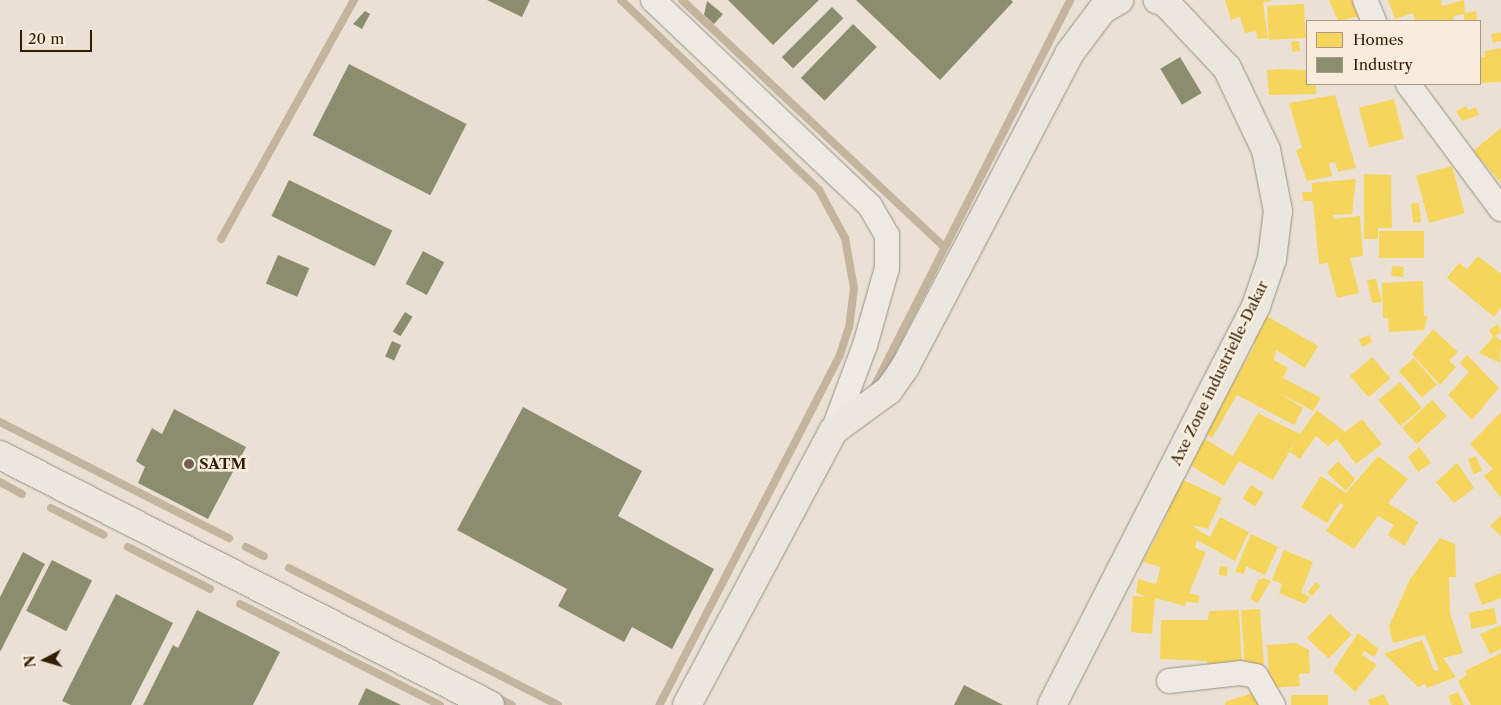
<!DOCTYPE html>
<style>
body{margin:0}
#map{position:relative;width:1501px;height:705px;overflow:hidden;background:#eae1d4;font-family:"Libre Caslon Text",serif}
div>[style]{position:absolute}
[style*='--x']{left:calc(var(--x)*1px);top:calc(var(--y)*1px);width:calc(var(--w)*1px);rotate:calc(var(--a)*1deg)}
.homes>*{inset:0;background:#f6d55c;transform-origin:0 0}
.industry>*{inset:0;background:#8c8c6e;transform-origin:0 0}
.stream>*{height:8px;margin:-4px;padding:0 4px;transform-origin:4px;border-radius:4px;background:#c3b49e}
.roads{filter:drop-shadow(0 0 1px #989085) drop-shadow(0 0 1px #989085)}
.minor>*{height:24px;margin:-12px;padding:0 12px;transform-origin:12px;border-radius:12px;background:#eeeae3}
.major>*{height:28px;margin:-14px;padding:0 14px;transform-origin:14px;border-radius:14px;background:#ebe6de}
.dots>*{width:14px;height:14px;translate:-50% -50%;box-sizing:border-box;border:2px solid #f8eddd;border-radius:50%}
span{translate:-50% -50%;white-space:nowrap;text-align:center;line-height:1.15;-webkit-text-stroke:5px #f8eddd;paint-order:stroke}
.street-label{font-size:15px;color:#321e05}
.poi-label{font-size:15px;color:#321e05;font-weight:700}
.left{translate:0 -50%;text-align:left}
.legend{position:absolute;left:1306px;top:20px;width:175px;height:65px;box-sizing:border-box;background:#f8eddd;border:1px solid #a99a87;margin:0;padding:6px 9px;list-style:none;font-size:15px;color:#321e05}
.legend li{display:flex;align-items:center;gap:10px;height:25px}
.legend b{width:25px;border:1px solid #a99a87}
.north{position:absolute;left:20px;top:635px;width:50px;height:50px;-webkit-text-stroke:4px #f8eddd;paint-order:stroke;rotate:264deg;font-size:14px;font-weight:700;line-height:20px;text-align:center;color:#321e05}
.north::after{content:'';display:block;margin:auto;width:18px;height:22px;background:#321e05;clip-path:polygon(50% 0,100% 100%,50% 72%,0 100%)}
.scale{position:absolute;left:20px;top:30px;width:72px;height:22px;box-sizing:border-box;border:2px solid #321e05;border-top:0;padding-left:6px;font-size:15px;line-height:18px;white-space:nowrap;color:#321e05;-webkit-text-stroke:4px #f8eddd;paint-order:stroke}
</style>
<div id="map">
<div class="homes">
<i style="clip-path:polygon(1225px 0,1273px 0,1263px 3px,1268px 38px,1257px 39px,1256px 31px,1245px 33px,1240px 17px,1231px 20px)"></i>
<i style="clip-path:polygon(1329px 0,1357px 0,1364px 15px,1338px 21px)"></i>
<i style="clip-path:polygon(1388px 0,1441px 0,1442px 6px,1464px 0,1465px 13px,1476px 11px,1477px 21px,1464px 21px,1464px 14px,1453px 16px,1454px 21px,1415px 21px,1413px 13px,1395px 19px)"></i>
<i style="left:1304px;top:4px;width:34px;height:37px;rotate:87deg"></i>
<i style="clip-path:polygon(1501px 32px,1501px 41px,1493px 43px,1491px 34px)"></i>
<i style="left:1299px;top:41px;width:10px;height:8px;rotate:84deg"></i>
<i style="clip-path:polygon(1501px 48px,1501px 82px,1480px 83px,1480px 57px,1485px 57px,1484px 51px)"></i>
<i style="clip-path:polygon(1278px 69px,1307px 70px,1307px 84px,1316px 84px,1316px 94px,1269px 95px,1267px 70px)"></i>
<i style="clip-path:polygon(1335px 95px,1356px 168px,1338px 172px,1335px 162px,1329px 163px,1332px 176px,1307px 181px,1296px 150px,1302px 148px,1289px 103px)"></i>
<i style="left:1394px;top:99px;width:41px;height:36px;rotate:76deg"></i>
<i style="clip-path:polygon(1466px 106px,1468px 110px,1476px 107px,1479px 115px,1462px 121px,1456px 111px)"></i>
<i style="clip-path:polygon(1501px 128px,1501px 183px,1473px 151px)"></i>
<i style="left:1452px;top:166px;width:49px;height:37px;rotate:75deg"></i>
<i style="clip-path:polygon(1364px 174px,1391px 175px,1392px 228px,1378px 228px,1378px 239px,1364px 239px)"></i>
<i style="clip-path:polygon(1356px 179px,1352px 214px,1333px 215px,1333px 219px,1360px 216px,1363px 256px,1350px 258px,1359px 293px,1337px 298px,1328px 263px,1319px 264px,1313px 201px,1303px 201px,1302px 192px,1312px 192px,1312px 183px)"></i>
<i style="left:1419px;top:203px;width:19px;height:8px;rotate:84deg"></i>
<i style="left:1424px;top:231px;width:27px;height:45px;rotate:90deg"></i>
<i style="clip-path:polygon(1478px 256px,1501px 274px,1501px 308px,1494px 317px,1447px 278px,1459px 263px,1467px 269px)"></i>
<i style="left:1392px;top:266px;width:12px;height:10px;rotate:5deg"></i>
<i style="clip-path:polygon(1376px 279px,1382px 302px,1372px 303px,1367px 280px)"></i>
<i style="clip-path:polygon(1423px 281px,1424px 316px,1428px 316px,1424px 330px,1389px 332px,1388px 318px,1383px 318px,1382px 283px)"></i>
<i style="clip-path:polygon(1262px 313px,1318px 346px,1305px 368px,1276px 350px,1274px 360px,1288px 368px,1283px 378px,1321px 398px,1313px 411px,1278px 392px,1303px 408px,1294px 425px,1237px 395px,1212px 438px,1196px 428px,1222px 386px,1229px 391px,1255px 344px,1246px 338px)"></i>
<i style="clip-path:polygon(1498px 324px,1501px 332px,1495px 336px,1501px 341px,1500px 363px,1479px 353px,1493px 337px,1489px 330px)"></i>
<i style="clip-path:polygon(1433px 329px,1458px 352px,1449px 361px,1456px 367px,1440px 385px,1412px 354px)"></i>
<i style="left:1369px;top:335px;width:8px;height:11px;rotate:67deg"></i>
<i style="clip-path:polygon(1467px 355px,1499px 388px,1472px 420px,1448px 395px,1469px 372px,1460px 363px)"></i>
<i style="left:1372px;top:357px;width:28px;height:29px;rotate:49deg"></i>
<i style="left:1414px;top:358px;width:35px;height:20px;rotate:49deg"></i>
<i style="left:1400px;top:382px;width:34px;height:28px;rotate:50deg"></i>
<i style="left:1432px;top:400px;width:22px;height:41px;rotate:47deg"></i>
<i style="clip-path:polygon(1317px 410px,1345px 432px,1362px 419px,1382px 444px,1356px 464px,1337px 439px,1328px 446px,1316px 436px,1300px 459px,1290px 452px,1296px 440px,1273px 480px,1239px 461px,1224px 486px,1182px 460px,1198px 435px,1233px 456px,1258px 413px,1300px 434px)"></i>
<i style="clip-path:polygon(1501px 412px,1501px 498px,1484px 476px,1493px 469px,1470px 444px)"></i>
<i style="clip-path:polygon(1419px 447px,1431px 463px,1418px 472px,1408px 457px)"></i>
<i style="clip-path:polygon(1378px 456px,1408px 479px,1388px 503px,1418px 522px,1405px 546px,1388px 535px,1394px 525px,1378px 516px,1354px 549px,1326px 531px,1344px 505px,1340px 503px,1327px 523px,1301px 507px,1321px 476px,1346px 493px)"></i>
<i style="left:1476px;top:456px;width:16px;height:9px;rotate:68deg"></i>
<i style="clip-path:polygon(1338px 461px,1355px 479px,1346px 491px,1327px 473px)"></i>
<i style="clip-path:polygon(1457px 463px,1474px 488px,1454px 503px,1436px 482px)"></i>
<i style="clip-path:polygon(1177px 477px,1222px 498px,1208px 529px,1192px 525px,1201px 532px,1210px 537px,1220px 517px,1249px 532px,1235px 561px,1197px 540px,1195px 548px,1206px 552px,1189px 593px,1200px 596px,1198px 603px,1186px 602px,1185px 606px,1155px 598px,1152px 634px,1131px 632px,1133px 596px,1147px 597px,1136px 593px,1138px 579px,1156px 584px,1161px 567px,1143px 562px,1168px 513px,1158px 508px)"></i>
<i style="left:1251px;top:485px;width:15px;height:16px;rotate:32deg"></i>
<i style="clip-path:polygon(1501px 515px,1501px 536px,1490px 526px)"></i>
<i style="clip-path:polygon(1251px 534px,1278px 547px,1265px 575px,1246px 566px,1244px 574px,1235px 572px)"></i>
<i style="clip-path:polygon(1440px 538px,1455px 544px,1456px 577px,1449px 577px,1450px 613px,1463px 653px,1443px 658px,1456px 677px,1427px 688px,1425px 684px,1418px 687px,1384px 654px,1422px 640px,1434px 671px,1439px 670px,1425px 635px,1393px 643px,1389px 626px,1410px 579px)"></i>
<i style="clip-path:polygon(1284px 550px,1313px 562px,1301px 592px,1310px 597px,1305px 604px,1279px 593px,1282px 584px,1272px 580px)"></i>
<i style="left:1220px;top:566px;width:8px;height:9px;rotate:7deg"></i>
<i style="clip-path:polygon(1501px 573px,1501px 598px,1482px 605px,1474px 584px)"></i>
<i style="clip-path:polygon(1264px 578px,1271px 581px,1258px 603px,1250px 599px,1258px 580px)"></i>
<i style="left:1316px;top:582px;width:6px;height:13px;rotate:39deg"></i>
<i style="left:1494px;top:608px;width:16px;height:26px;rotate:79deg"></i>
<i style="left:1260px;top:609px;width:57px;height:19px;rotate:86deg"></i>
<i style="clip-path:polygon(1239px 610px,1242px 664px,1208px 666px,1207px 661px,1160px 659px,1161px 620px,1208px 620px,1209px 611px)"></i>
<i style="left:1330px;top:614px;width:30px;height:33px;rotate:44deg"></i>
<i style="clip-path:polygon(1501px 625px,1501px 649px,1490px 654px,1480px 634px)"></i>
<i style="clip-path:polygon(1358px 633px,1379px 649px,1374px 657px,1364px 651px,1362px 655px,1377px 665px,1355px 692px,1333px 671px)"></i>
<i style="clip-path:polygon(1296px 643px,1309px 650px,1310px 673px,1299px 674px,1300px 686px,1270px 688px,1267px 645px)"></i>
<i style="clip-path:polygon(1501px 653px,1501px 705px,1471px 705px,1458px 681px,1467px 675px,1465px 671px)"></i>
<i style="clip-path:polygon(1255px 692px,1259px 705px,1225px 705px,1225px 702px)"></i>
<i style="clip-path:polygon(1458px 692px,1464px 705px,1452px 705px,1448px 696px)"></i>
<i style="clip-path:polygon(1384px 694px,1389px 705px,1370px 705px,1368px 700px)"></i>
<i style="left:1291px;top:695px;width:37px;height:10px"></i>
</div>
<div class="industry">
<i style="clip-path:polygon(487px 0,530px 0,522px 17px)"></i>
<i style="clip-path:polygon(728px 0,819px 0,773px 45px)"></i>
<i style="clip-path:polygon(856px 0,1011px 0,1013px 2px,940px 80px)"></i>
<i style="clip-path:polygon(707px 1px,723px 14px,714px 24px,704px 15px)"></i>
<i style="left:832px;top:7px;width:16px;height:71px;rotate:45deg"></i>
<i style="clip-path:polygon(365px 11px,370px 14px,362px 29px,353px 24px)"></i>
<i style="left:853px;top:24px;width:33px;height:75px;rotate:44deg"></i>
<i style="left:1180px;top:57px;width:42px;height:23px;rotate:59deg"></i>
<i style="left:349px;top:64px;width:132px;height:80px;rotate:27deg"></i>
<i style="left:289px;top:180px;width:115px;height:40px;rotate:26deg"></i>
<i style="left:423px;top:251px;width:24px;height:37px;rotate:28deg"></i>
<i style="left:278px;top:255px;width:34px;height:31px;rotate:23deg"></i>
<i style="left:405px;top:312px;width:9px;height:23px;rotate:32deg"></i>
<i style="left:392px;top:341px;width:10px;height:17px;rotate:24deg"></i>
<i style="clip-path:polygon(523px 407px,642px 471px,618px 516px,714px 569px,672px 649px,632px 627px,624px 642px,558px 606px,567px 589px,457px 530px)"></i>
<i style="clip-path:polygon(174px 409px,246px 447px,208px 519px,138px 483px,145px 467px,136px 461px,152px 428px,162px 434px)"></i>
<i style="clip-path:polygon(23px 552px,45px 564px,0 652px,0 597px)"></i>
<i style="left:52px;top:560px;width:45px;height:57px;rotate:27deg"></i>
<i style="clip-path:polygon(116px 594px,173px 623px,131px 705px,71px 705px,62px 701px)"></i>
<i style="clip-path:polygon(197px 610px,280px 652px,253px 705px,143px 705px,173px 645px,178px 648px)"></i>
<i style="clip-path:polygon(964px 685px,1003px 705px,954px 705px)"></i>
<i style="clip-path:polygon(366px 688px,401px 705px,358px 705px)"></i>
</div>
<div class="stream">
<i style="--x:621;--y:0;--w:274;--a:43.8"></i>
<i style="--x:819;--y:190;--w:55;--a:61.6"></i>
<i style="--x:845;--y:238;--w:51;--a:79.8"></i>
<i style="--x:854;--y:288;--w:39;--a:97"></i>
<i style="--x:849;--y:327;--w:29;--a:108"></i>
<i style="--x:840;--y:355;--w:394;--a:117.3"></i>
<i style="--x:682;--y:0;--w:360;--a:43.3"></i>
<i style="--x:221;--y:239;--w:274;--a:-60.9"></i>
<i style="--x:872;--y:391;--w:438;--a:-63.1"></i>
<i style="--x:0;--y:422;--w:257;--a:26.9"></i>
<i style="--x:0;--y:482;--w:25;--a:29"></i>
<i style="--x:51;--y:508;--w:59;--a:27"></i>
<i style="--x:128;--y:547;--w:92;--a:27.1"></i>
<i style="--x:246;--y:547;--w:20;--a:27"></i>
<i style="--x:289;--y:568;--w:302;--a:27"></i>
<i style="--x:240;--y:604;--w:224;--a:26.8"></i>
<i style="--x:494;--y:696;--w:20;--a:27"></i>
</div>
<div class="roads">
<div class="minor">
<i style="--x:653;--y:0;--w:299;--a:43.5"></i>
<i style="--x:870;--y:206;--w:34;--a:60"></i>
<i style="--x:887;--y:235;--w:33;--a:90"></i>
<i style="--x:887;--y:268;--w:80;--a:105.9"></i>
<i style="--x:865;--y:345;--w:92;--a:110.4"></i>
<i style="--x:1365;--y:0;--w:23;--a:67"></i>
<i style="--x:1408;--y:84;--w:156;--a:53.4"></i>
<i style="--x:1169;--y:681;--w:71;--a:-6.4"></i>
<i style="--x:1240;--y:673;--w:16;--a:11"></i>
<i style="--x:1256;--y:676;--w:34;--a:60"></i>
</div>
<div class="major">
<i style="--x:0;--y:455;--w:550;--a:27.03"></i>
<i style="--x:687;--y:705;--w:310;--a:-61.9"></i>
<i style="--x:833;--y:431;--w:69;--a:-36.2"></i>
<i style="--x:889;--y:390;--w:28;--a:-55"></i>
<i style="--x:905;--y:367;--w:353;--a:-62.3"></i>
<i style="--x:1069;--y:54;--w:55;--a:-53.1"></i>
<i style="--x:1102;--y:10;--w:20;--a:-30"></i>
<i style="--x:1052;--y:705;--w:448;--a:-62.9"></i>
<i style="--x:1256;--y:306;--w:50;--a:-71.2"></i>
<i style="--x:1272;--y:259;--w:48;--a:-82.9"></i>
<i style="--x:1278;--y:211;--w:62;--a:-101.1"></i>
<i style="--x:1266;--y:150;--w:91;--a:-115.4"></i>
<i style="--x:1227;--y:68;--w:89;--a:-133.2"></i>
<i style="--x:1166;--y:3;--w:9;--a:-159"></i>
</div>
</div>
<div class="dots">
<i style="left:189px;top:464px;background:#72624d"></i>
</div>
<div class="street-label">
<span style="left:1219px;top:373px;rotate:-64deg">Axe Zone industrielle-Dakar</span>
</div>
<div class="poi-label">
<span class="left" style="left:199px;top:464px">SATM</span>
</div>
<ul class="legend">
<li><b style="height:14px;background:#f6d55c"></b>Homes</li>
<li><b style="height:14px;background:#8c8c6e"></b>Industry</li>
</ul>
<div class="north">N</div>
<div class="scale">20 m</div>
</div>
